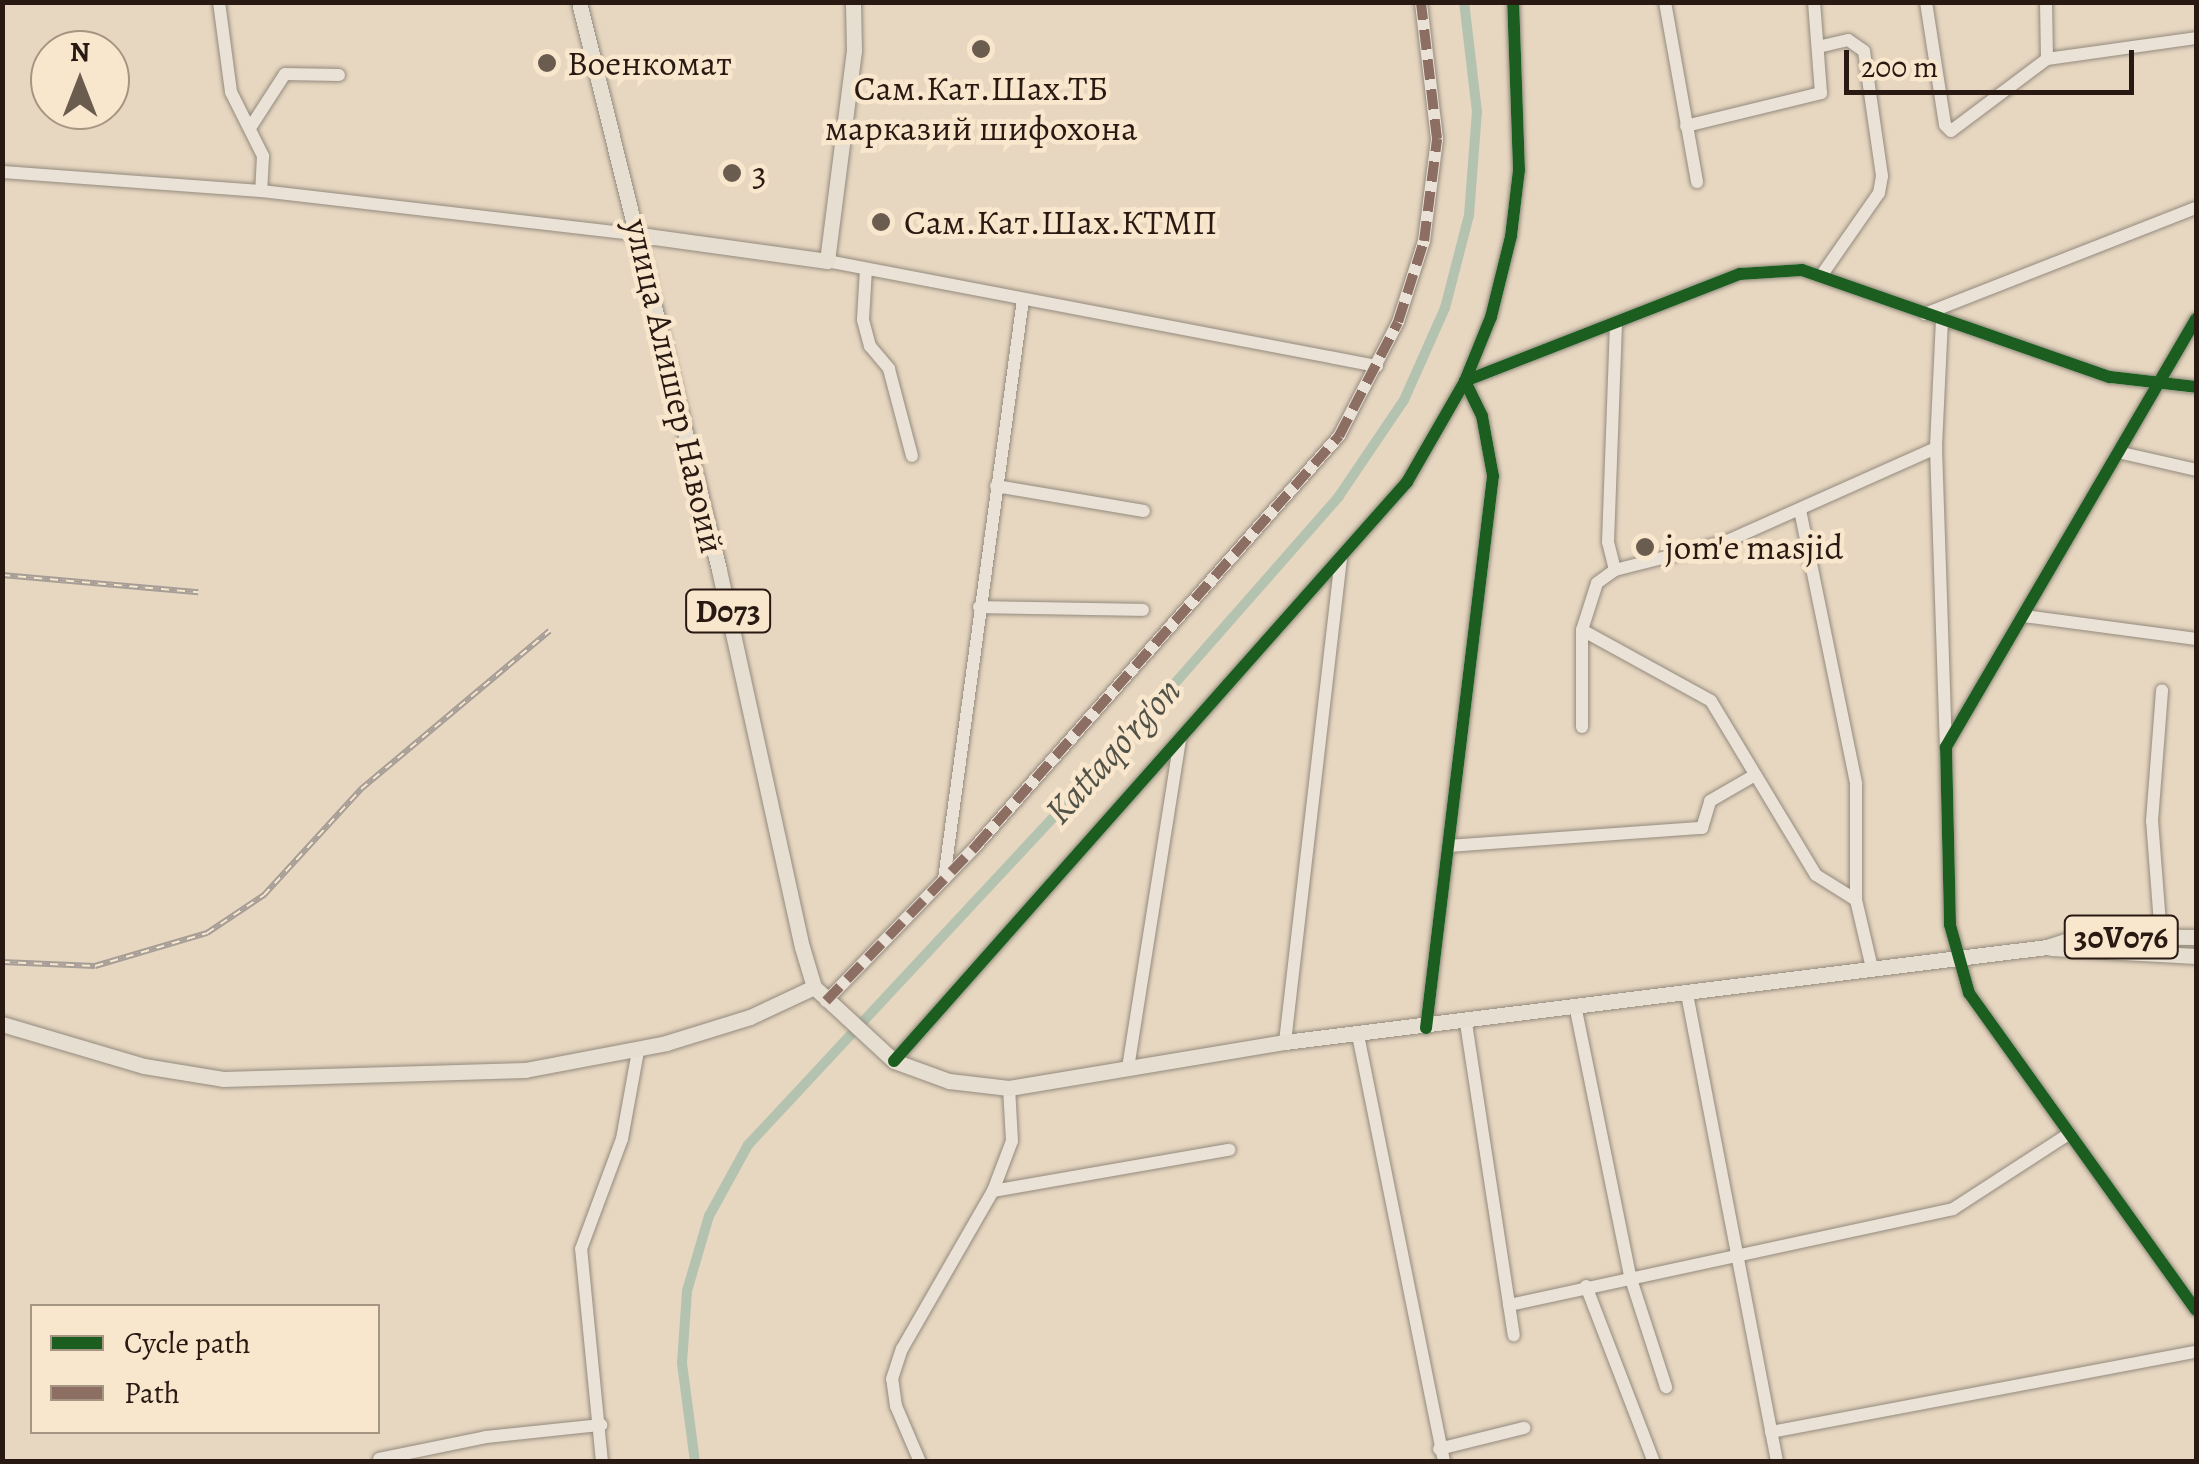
<!DOCTYPE html>
<meta charset="utf-8">
<style>
body{margin:0}
#map{position:relative;width:2199px;height:1464px;overflow:hidden;background:#e7d7c1;font-family:Alegreya,serif}
div>[style]{position:absolute}
[style*='--x']{left:calc(var(--x)*1px);top:calc(var(--y)*1px);width:calc(var(--w)*1px);rotate:calc(var(--a)*1deg)}
.canal>*{height:10px;margin:-5px;padding:0 5px;transform-origin:5px;border-radius:5px;background:#b3c3b0}
.roads{filter:drop-shadow(0 0 2px #948a7d) drop-shadow(0 0 2px #948a7d)}
.minor>*{height:12px;margin:-6px;padding:0 6px;transform-origin:6px;border-radius:6px;background:#eae2d7}
.major>*{height:15px;margin:-7.5px;padding:0 7.5px;transform-origin:7.5px;border-radius:7.5px;background:#e6ded1}
.rail>*{height:6px;margin-top:-3px;transform-origin:0;background:repeating-linear-gradient(90deg,#f9e7cd 0 8px,#a69e96 0 16px);box-sizing:border-box;border-block:2px solid #a69e96}
.quiet>*{height:10px;margin-top:-5px;transform-origin:0;background:repeating-linear-gradient(90deg,#8d6e63 0 20px,transparent 0 30px)}
.cycleway>*{height:12px;margin:-6px;padding:0 6px;transform-origin:6px;border-radius:6px;background:#1b5e20}
.dots>*{width:28px;height:28px;translate:-50% -50%;box-sizing:border-box;border:5px solid #f9e7cd;border-radius:50%}
span{translate:-50% -50%;white-space:nowrap;text-align:center;line-height:1.15;-webkit-text-stroke:9px #f9e7cd;paint-order:stroke}
.shield-label span{padding:2px 8px;background:#f9e7cd;border:2px solid;border-radius:8px;-webkit-text-stroke-width:0}
.shield-label{font-size:32px;color:#281913;font-weight:700}
.poi-label{font-size:35px;color:#281913}
.left{translate:0 -50%;text-align:left}
.street-label{font-size:35px;color:#281913}
.water-label{font-size:38px;color:#515248;font-style:italic}
.frame{position:absolute;inset:0;border:5px solid #281913;pointer-events:none}
.legend{position:absolute;left:30px;top:1304px;width:350px;height:130px;box-sizing:border-box;background:#f9e7cd;border:2px solid #a59583;margin:0;padding:12px 18px;list-style:none;font-size:30px;color:#281913}
.legend li{display:flex;align-items:center;gap:20px;height:50px}
.legend b{width:50px;border:2px solid #a59583}
.north{position:absolute;left:30px;top:30px;width:100px;height:100px;box-sizing:border-box;background:#f9e7cd;border:2px solid #a59583;border-radius:50%;rotate:0deg;font-size:28px;font-weight:700;line-height:40px;text-align:center;color:#281913}
.north::after{content:'';display:block;margin:auto;width:35px;height:45px;background:#6b5c50;clip-path:polygon(50% 0,100% 100%,50% 72%,0 100%)}
.scale{position:absolute;left:1844px;top:50px;width:290px;height:45px;box-sizing:border-box;border:5px solid #281913;border-top:0;padding-left:12px;font-size:30px;line-height:35px;white-space:nowrap;color:#281913;-webkit-text-stroke:8px #f9e7cd;paint-order:stroke}
</style>
<div id="map">
<div class="canal">
<i style="--x:695;--y:1462;--w:100;--a:-97.5"></i>
<i style="--x:682;--y:1363;--w:72;--a:-86"></i>
<i style="--x:687;--y:1291;--w:78;--a:-73.7"></i>
<i style="--x:709;--y:1216;--w:81;--a:-61.2"></i>
<i style="--x:748;--y:1145;--w:543;--a:-47.02"></i>
<i style="--x:1118;--y:748;--w:335;--a:-48.7"></i>
<i style="--x:1339;--y:496;--w:116;--a:-55.9"></i>
<i style="--x:1404;--y:400;--w:101;--a:-66"></i>
<i style="--x:1445;--y:308;--w:96;--a:-75.5"></i>
<i style="--x:1469;--y:215;--w:103;--a:-85.6"></i>
<i style="--x:1477;--y:112;--w:111;--a:-96.7"></i>
</div>
<div class="roads">
<div class="minor">
<i style="--x:219;--y:2;--w:91;--a:82.4"></i>
<i style="--x:231;--y:92;--w:72;--a:63.4"></i>
<i style="--x:263;--y:156;--w:35;--a:93"></i>
<i style="--x:1665;--y:2;--w:183;--a:79.9"></i>
<i style="--x:1926;--y:2;--w:124;--a:81.2"></i>
<i style="--x:1945;--y:125;--w:8;--a:45"></i>
<i style="--x:1951;--y:131;--w:120;--a:-36.9"></i>
<i style="--x:2047;--y:59;--w:150;--a:-8"></i>
<i style="--x:2046;--y:2;--w:57;--a:89"></i>
<i style="--x:1686;--y:126;--w:139;--a:-13.7"></i>
<i style="--x:1821;--y:93;--w:91;--a:-94.4"></i>
<i style="--x:250;--y:128;--w:64;--a:-57.1"></i>
<i style="--x:285;--y:74;--w:54;--a:1.1"></i>
<i style="--x:2;--y:172;--w:260;--a:4.2"></i>
<i style="--x:261;--y:191;--w:382;--a:6.6"></i>
<i style="--x:827;--y:261;--w:560;--a:10.81"></i>
<i style="--x:866;--y:269;--w:51;--a:93.4"></i>
<i style="--x:863;--y:320;--w:27;--a:75"></i>
<i style="--x:870;--y:346;--w:30;--a:50"></i>
<i style="--x:889;--y:369;--w:90;--a:75.2"></i>
<i style="--x:1821;--y:276;--w:101;--a:-55.1"></i>
<i style="--x:1879;--y:193;--w:17;--a:-80"></i>
<i style="--x:1882;--y:176;--w:126;--a:-98.2"></i>
<i style="--x:1864;--y:51;--w:19;--a:-145"></i>
<i style="--x:1848;--y:40;--w:28;--a:167"></i>
<i style="--x:1925;--y:314;--w:291;--a:-21.4"></i>
<i style="--x:1942;--y:319;--w:129;--a:92.7"></i>
<i style="--x:1936;--y:448;--w:299;--a:88.1"></i>
<i style="--x:2196;--y:319;--w:496;--a:120.3"></i>
<i style="--x:1946;--y:747;--w:178;--a:88.7"></i>
<i style="--x:1950;--y:925;--w:71;--a:74.4"></i>
<i style="--x:1969;--y:993;--w:390;--a:54.4"></i>
<i style="--x:2122;--y:453;--w:76;--a:12.9"></i>
<i style="--x:996;--y:486;--w:150;--a:9.6"></i>
<i style="--x:1800;--y:510;--w:280;--a:78.4"></i>
<i style="--x:1856;--y:784;--w:116;--a:90"></i>
<i style="--x:1615;--y:570;--w:29;--a:-104"></i>
<i style="--x:1608;--y:542;--w:220;--a:-87.9"></i>
<i style="--x:979;--y:607;--w:164;--a:1"></i>
<i style="--x:2024;--y:616;--w:174;--a:7.6"></i>
<i style="--x:1582;--y:630;--w:147;--a:28.8"></i>
<i style="--x:1711;--y:701;--w:203;--a:58.9"></i>
<i style="--x:1816;--y:875;--w:47;--a:32"></i>
<i style="--x:1856;--y:900;--w:70;--a:76.8"></i>
<i style="--x:1582;--y:727;--w:97;--a:-90"></i>
<i style="--x:1582;--y:630;--w:49;--a:-72.3"></i>
<i style="--x:1597;--y:583;--w:22;--a:-36"></i>
<i style="--x:1615;--y:570;--w:114;--a:-14.3"></i>
<i style="--x:1725;--y:542;--w:231;--a:-24"></i>
<i style="--x:1448;--y:846;--w:255;--a:-4.1"></i>
<i style="--x:1702;--y:828;--w:28;--a:-73"></i>
<i style="--x:1710;--y:801;--w:52;--a:-30"></i>
<i style="--x:944;--y:879;--w:585;--a:-82.24"></i>
<i style="--x:2161;--y:937;--w:116;--a:-94.4"></i>
<i style="--x:2152;--y:821;--w:131;--a:-85.6"></i>
<i style="--x:1687;--y:994;--w:477;--a:79.1"></i>
<i style="--x:826;--y:1001;--w:216;--a:-45.9"></i>
<i style="--x:976;--y:846;--w:548;--a:-48.48"></i>
<i style="--x:1339;--y:436;--w:128;--a:-62.6"></i>
<i style="--x:1398;--y:322;--w:85;--a:-72.2"></i>
<i style="--x:1424;--y:241;--w:103;--a:-82.7"></i>
<i style="--x:1437;--y:139;--w:138;--a:-96.7"></i>
<i style="--x:1576;--y:1010;--w:271;--a:78.5"></i>
<i style="--x:1630;--y:1276;--w:117;--a:72"></i>
<i style="--x:1466;--y:1023;--w:316;--a:81.3"></i>
<i style="--x:1426;--y:1028;--w:556;--a:-83.08"></i>
<i style="--x:1493;--y:476;--w:61;--a:-100.4"></i>
<i style="--x:1482;--y:416;--w:39;--a:-116"></i>
<i style="--x:1465;--y:381;--w:295;--a:-21.3"></i>
<i style="--x:1740;--y:274;--w:62;--a:-3.7"></i>
<i style="--x:1802;--y:270;--w:326;--a:19.2"></i>
<i style="--x:2110;--y:377;--w:87;--a:6.6"></i>
<i style="--x:1358;--y:1035;--w:436;--a:78.6"></i>
<i style="--x:1285;--y:1042;--w:486;--a:-83.4"></i>
<i style="--x:894;--y:1061;--w:774;--a:-48.46"></i>
<i style="--x:1407;--y:482;--w:116;--a:-60.1"></i>
<i style="--x:1465;--y:381;--w:69;--a:-67.9"></i>
<i style="--x:1491;--y:317;--w:83;--a:-76.1"></i>
<i style="--x:1511;--y:236;--w:66;--a:-83.1"></i>
<i style="--x:1519;--y:170;--w:168;--a:-92"></i>
<i style="--x:1128;--y:1068;--w:333;--a:-81"></i>
<i style="--x:993;--y:1191;--w:240;--a:-9.9"></i>
<i style="--x:1586;--y:1286;--w:189;--a:68.9"></i>
<i style="--x:1509;--y:1305;--w:454;--a:-12.2"></i>
<i style="--x:1953;--y:1209;--w:136;--a:-33"></i>
<i style="--x:1771;--y:1432;--w:432;--a:-10.7"></i>
<i style="--x:1439;--y:1449;--w:88;--a:-13.9"></i>
<i style="--x:379;--y:1459;--w:109;--a:-11.6"></i>
<i style="--x:486;--y:1437;--w:116;--a:-6"></i>
<i style="--x:602;--y:1462;--w:214;--a:-95.6"></i>
<i style="--x:581;--y:1249;--w:117;--a:-69.6"></i>
<i style="--x:622;--y:1139;--w:89;--a:-79.7"></i>
<i style="--x:920;--y:1462;--w:61;--a:-113.2"></i>
<i style="--x:896;--y:1406;--w:27;--a:-98"></i>
<i style="--x:892;--y:1379;--w:32;--a:-72"></i>
<i style="--x:902;--y:1349;--w:182;--a:-60.1"></i>
<i style="--x:993;--y:1191;--w:53;--a:-69.2"></i>
<i style="--x:1012;--y:1141;--w:53;--a:-93.2"></i>
</div>
<div class="major">
<i style="--x:579;--y:2;--w:585;--a:76.15"></i>
<i style="--x:719;--y:570;--w:386;--a:77.6"></i>
<i style="--x:802;--y:947;--w:42;--a:73.3"></i>
<i style="--x:814;--y:987;--w:109;--a:42.8"></i>
<i style="--x:894;--y:1061;--w:59;--a:20"></i>
<i style="--x:949;--y:1081;--w:60;--a:6.7"></i>
<i style="--x:1009;--y:1088;--w:280;--a:-9.5"></i>
<i style="--x:1285;--y:1042;--w:768;--a:-7.11"></i>
<i style="--x:2047;--y:947;--w:36;--a:-18"></i>
<i style="--x:2081;--y:936;--w:115;--a:0.5"></i>
<i style="--x:640;--y:235;--w:189;--a:7.9"></i>
<i style="--x:827;--y:261;--w:212;--a:-82.7"></i>
<i style="--x:854;--y:51;--w:49;--a:-91.2"></i>
<i style="--x:2051;--y:948;--w:145;--a:3.2"></i>
<i style="--x:2;--y:1024;--w:148;--a:16.5"></i>
<i style="--x:144;--y:1066;--w:80;--a:9.3"></i>
<i style="--x:223;--y:1079;--w:302;--a:-1.7"></i>
<i style="--x:525;--y:1070;--w:144;--a:-10.8"></i>
<i style="--x:666;--y:1043;--w:88;--a:-17.2"></i>
<i style="--x:750;--y:1017;--w:71;--a:-25.1"></i>
</div>
</div>
<div class="rail">
<i style="--x:2;--y:575;--w:197;--a:5"></i>
<i style="--x:2;--y:962;--w:93;--a:2.5"></i>
<i style="--x:95;--y:966;--w:117;--a:-16.4"></i>
<i style="--x:207;--y:933;--w:69;--a:-33.7"></i>
<i style="--x:264;--y:895;--w:144;--a:-47.5"></i>
<i style="--x:361;--y:789;--w:246;--a:-40"></i>
</div>
<div class="quiet">
<i style="--x:826;--y:1001;--w:216;--a:-45.9"></i>
<i style="--x:976;--y:846;--w:548;--a:-48.48"></i>
<i style="--x:1339;--y:436;--w:128;--a:-62.6"></i>
<i style="--x:1398;--y:322;--w:85;--a:-72.2"></i>
<i style="--x:1424;--y:241;--w:103;--a:-82.7"></i>
<i style="--x:1437;--y:139;--w:138;--a:-96.7"></i>
</div>
<div class="cycleway">
<i style="--x:2196;--y:319;--w:496;--a:120.3"></i>
<i style="--x:1946;--y:747;--w:178;--a:88.7"></i>
<i style="--x:1950;--y:925;--w:71;--a:74.4"></i>
<i style="--x:1969;--y:993;--w:390;--a:54.4"></i>
<i style="--x:1426;--y:1028;--w:556;--a:-83.08"></i>
<i style="--x:1493;--y:476;--w:61;--a:-100.4"></i>
<i style="--x:1482;--y:416;--w:39;--a:-116"></i>
<i style="--x:1465;--y:381;--w:295;--a:-21.3"></i>
<i style="--x:1740;--y:274;--w:62;--a:-3.7"></i>
<i style="--x:1802;--y:270;--w:326;--a:19.2"></i>
<i style="--x:2110;--y:377;--w:87;--a:6.6"></i>
<i style="--x:894;--y:1061;--w:774;--a:-48.46"></i>
<i style="--x:1407;--y:482;--w:116;--a:-60.1"></i>
<i style="--x:1465;--y:381;--w:69;--a:-67.9"></i>
<i style="--x:1491;--y:317;--w:83;--a:-76.1"></i>
<i style="--x:1511;--y:236;--w:66;--a:-83.1"></i>
<i style="--x:1519;--y:170;--w:168;--a:-92"></i>
</div>
<div class="dots">
<i style="left:981px;top:49px;background:#6b5c50"></i>
<i style="left:547px;top:63px;background:#6b5c50"></i>
<i style="left:732px;top:173px;background:#6b5c50"></i>
<i style="left:881px;top:222px;background:#6b5c50"></i>
<i style="left:1645px;top:547px;background:#6b5c50"></i>
</div>
<div class="shield-label">
<span style="left:728px;top:611px">D073</span>
<span style="left:2121px;top:937px">30V076</span>
</div>
<div class="poi-label">
<span class="left" style="left:567px;top:63px">Военкомат</span>
<span style="left:981px;top:108px">Сам.Кат.Шах.ТБ<br>марказий шифохона</span>
<span class="left" style="left:752px;top:173px">3</span>
<span class="left" style="left:904px;top:222px">Сам.Кат.Шах.КТМП</span>
<span class="left" style="left:1665px;top:547px">jom'e masjid</span>
</div>
<div class="street-label">
<span style="left:675px;top:386px;rotate:77deg">улица Алишер Навоий</span>
</div>
<div class="water-label">
<span style="left:1113px;top:751px;rotate:-48deg">Kattaqo'rg'on</span>
</div>
<div class="frame"></div>
<ul class="legend">
<li><b style="height:12px;background:#1b5e20"></b>Cycle path</li>
<li><b style="height:12px;background:#8d6e63"></b>Path</li>
</ul>
<div class="north">N</div>
<div class="scale">200 m</div>
</div>
